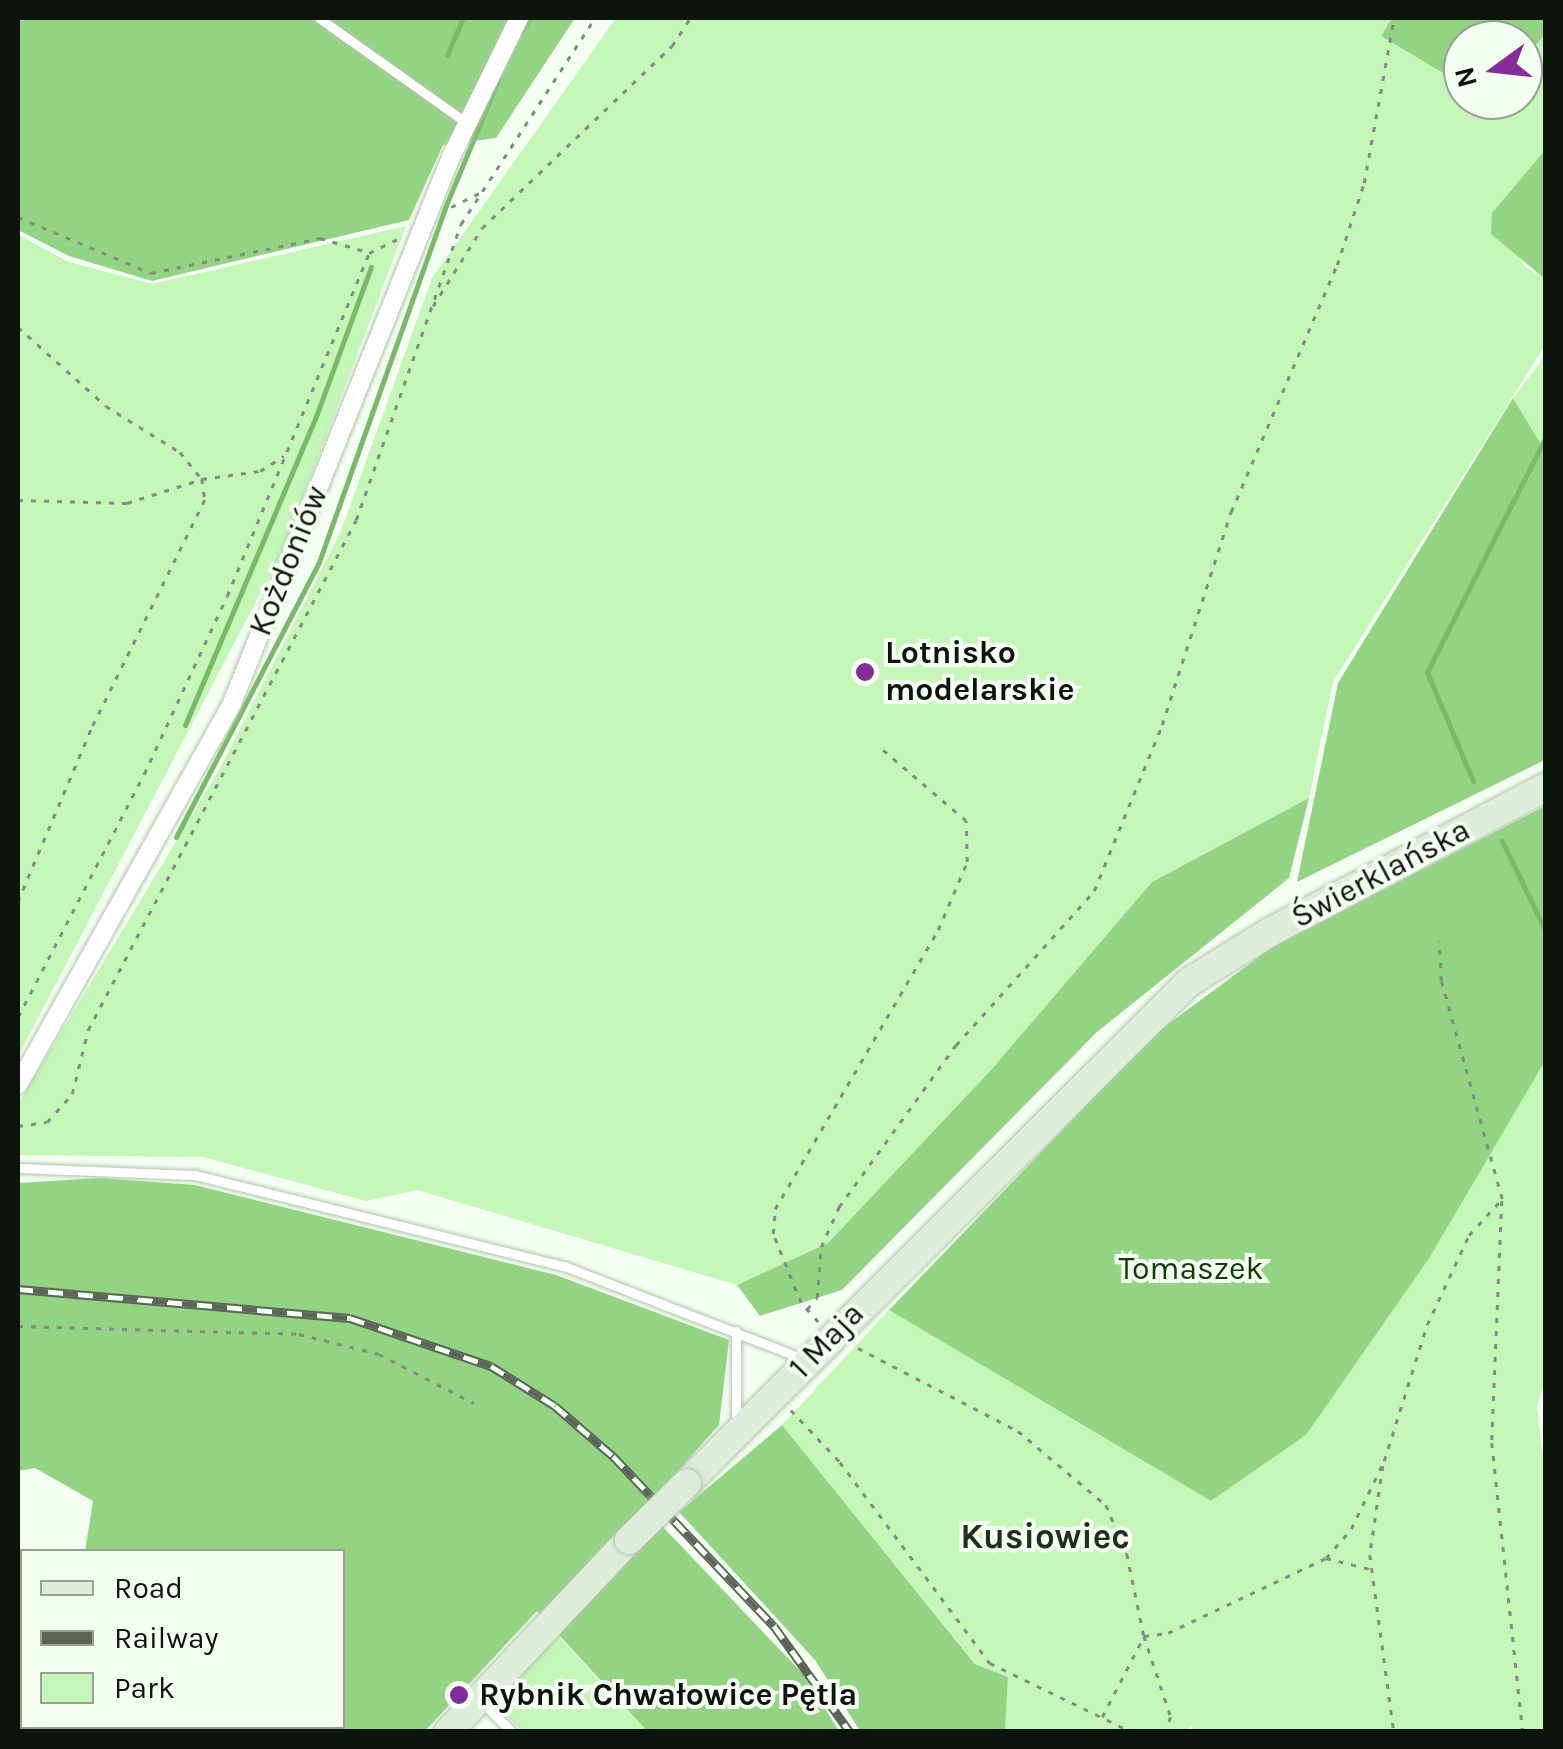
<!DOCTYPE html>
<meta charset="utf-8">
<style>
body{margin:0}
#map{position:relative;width:1563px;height:1749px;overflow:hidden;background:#f5fef3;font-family:Karla,sans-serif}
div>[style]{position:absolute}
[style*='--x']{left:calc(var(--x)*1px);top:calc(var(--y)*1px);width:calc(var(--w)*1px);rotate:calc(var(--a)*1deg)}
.green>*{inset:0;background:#c4f6b7}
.forest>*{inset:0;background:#93d482}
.stream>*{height:5px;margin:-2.5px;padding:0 2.5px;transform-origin:2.5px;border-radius:2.5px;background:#79b969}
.path>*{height:2.5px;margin-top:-1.25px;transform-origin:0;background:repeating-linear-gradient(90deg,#838c82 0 5px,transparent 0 13px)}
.roads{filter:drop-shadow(0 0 2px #b0c5ab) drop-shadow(0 0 2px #b0c5ab)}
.lane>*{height:9px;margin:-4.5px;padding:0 4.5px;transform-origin:4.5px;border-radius:4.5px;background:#fff}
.street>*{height:18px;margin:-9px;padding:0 9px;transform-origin:9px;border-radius:9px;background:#fff}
.secondary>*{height:28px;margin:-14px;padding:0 14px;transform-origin:14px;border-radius:14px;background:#deedda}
.rail>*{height:9px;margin-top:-4.5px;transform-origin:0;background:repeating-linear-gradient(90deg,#f5fef3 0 15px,#5d655b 0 30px);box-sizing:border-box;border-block:2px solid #5d655b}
.bridges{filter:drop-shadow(0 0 2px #b0c5ab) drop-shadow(0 0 2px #b0c5ab)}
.secondary-bridge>*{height:28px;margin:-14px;padding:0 14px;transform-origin:14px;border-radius:14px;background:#deedda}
.dots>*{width:28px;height:28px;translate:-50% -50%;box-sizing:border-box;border:5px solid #f5fef3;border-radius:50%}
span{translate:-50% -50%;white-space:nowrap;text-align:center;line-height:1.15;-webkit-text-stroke:8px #f5fef3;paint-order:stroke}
.street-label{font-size:32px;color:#0c140b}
.poi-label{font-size:32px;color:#0c140b;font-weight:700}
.left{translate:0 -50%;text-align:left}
.park-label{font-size:32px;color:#103b02}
.neighbourhood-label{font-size:35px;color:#1f2f1b;font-weight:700}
.frame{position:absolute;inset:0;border:20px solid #0c140b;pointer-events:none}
.legend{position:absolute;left:20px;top:1549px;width:325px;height:180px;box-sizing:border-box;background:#f5fef3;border:2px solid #98a096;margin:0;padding:12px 18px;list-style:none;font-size:30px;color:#0c140b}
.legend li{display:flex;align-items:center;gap:20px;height:50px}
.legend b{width:50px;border:2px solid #98a096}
.north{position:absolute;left:1443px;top:20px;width:100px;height:100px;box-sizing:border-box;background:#f5fef3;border:2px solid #98a096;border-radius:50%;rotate:255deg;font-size:28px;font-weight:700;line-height:40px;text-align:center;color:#0c140b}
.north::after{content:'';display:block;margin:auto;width:35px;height:45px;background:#842c99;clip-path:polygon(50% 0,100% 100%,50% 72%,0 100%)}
</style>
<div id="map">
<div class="green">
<i style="clip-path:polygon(616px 18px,1392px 18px,1381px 36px,1463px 85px,1463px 100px,1523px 100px,1523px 59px,1545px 35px,1545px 150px,1492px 213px,1525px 267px,1545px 279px,1545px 345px,1333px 682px,1309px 798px,1152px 882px,991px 1070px,828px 1243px,737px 1285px,417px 1190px,366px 1201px,203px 1157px,18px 1155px,18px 1104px,219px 770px,341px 531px,432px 278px)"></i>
<i style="clip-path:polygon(406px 226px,283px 550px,18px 1056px,18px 235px,69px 262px,152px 284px)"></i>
<i style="clip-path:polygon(1545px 356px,1545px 451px,1513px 398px)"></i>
<i style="clip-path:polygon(1545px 1061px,1546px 1380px,1537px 1406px,1546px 1483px,1545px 1731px,1192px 1732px,1192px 1725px,1187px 1732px,1005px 1731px,1008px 1677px,976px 1664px,782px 1425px,889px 1310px,1211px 1501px,1306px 1435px,1430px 1257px)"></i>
<i style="clip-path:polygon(557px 1635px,647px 1731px,522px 1731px,491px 1700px)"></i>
</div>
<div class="forest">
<i style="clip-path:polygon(18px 18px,575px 18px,496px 138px,443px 145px,409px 220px,152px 281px,69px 256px,18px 230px)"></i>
<i style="clip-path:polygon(1392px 18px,1545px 18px,1545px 35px,1523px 59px,1523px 40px,1463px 40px,1463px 85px,1381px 36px)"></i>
<i style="clip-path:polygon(1545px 150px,1545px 279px,1491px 234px,1492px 213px)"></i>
<i style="clip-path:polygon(1513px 398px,1545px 451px,1545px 760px,1297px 882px,1338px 683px)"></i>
<i style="clip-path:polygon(1309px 798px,1289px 878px,1097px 1032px,842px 1290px,760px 1316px,737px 1285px,828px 1243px,991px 1070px,1152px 882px)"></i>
<i style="clip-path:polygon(1545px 806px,1545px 1061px,1430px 1257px,1306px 1435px,1211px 1501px,889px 1310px,1156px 1033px,1271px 948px)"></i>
<i style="clip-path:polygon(100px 1178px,195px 1185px,556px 1275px,729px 1340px,719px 1425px,645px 1508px,804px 1675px,839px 1731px,647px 1731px,537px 1611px,425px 1731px,336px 1731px,330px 1727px,342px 1726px,342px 1552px,85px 1551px,93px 1501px,35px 1468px,18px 1471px,18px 1183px)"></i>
<i style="clip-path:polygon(782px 1425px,975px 1664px,1008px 1677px,1005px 1731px,860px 1731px,815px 1660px,679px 1512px)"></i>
</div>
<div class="stream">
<i style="--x:521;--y:32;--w:17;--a:-57"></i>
<i style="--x:447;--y:55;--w:40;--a:-66.6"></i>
<i style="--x:185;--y:725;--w:332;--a:-67"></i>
<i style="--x:315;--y:419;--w:162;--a:-69.8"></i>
<i style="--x:1473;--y:781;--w:118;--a:-112.9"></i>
<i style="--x:1427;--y:672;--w:264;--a:-63.2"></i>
<i style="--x:176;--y:837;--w:310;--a:-62.5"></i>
<i style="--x:319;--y:562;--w:374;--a:-70.4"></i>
<i style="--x:444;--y:210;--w:143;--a:-67.4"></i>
<i style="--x:1502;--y:841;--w:101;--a:64.2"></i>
</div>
<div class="path">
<i style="--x:451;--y:207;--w:32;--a:-26"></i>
<i style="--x:18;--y:217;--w:144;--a:22.8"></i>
<i style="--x:151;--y:273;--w:173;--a:-11.7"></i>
<i style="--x:320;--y:238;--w:50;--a:16.3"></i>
<i style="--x:433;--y:306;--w:92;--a:-57.9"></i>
<i style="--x:482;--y:228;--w:263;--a:-43.8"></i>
<i style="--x:672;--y:46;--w:33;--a:-57"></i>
<i style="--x:18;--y:327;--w:118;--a:41.9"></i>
<i style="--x:106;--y:406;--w:87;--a:31.9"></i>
<i style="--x:180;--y:452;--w:35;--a:51"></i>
<i style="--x:202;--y:479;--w:21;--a:82"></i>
<i style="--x:205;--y:500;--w:257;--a:116.4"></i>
<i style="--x:91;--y:730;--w:187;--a:113"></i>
<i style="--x:18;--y:500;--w:109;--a:1.6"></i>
<i style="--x:127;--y:503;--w:79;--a:-17.7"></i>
<i style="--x:202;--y:479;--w:59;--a:-7.9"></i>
<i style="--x:260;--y:471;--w:28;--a:-32"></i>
<i style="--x:18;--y:1017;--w:274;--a:-62.6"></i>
<i style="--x:144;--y:774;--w:196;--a:-65"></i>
<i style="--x:227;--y:596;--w:371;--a:-67.5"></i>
<i style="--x:369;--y:253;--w:32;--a:-26"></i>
<i style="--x:18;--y:1126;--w:29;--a:-8"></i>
<i style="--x:47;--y:1122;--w:38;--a:-48"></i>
<i style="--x:72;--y:1094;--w:66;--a:-76"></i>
<i style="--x:88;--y:1030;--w:576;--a:-62.28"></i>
<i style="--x:356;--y:520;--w:314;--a:-70.5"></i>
<i style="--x:461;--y:224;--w:246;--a:-57"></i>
<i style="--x:1502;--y:1201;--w:242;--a:92.4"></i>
<i style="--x:1492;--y:1443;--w:291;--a:83.9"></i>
<i style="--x:807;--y:1309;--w:15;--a:-48"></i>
<i style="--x:817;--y:1298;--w:51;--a:-85.5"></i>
<i style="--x:821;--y:1247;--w:44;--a:-65.8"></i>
<i style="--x:839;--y:1207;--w:200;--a:-54.2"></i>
<i style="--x:956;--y:1045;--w:207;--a:-48.1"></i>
<i style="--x:1094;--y:891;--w:179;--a:-67.7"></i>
<i style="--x:1162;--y:725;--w:224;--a:-72.1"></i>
<i style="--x:1231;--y:512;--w:269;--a:-66.8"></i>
<i style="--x:1337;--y:265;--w:86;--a:-71.8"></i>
<i style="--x:1364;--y:183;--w:168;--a:-79.7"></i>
<i style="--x:818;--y:1322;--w:25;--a:-132"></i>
<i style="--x:801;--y:1303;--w:74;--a:-112.1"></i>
<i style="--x:773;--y:1234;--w:25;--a:-85"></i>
<i style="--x:775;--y:1209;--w:323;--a:-59.7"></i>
<i style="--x:938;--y:930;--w:74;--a:-66.9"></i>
<i style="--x:967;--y:862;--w:41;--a:-91.4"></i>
<i style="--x:966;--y:821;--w:114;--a:-139.6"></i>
<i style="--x:18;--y:1326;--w:281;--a:1.6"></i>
<i style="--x:299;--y:1334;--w:82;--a:14"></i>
<i style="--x:379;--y:1354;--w:107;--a:27.3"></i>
<i style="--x:858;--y:1348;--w:180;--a:27.4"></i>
<i style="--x:1018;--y:1431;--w:115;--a:40.1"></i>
<i style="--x:1106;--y:1505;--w:53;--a:66.8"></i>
<i style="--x:1127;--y:1554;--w:84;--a:78.3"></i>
<i style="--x:1144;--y:1636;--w:24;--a:-7"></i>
<i style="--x:1168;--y:1633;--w:175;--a:-25.4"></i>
<i style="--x:1326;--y:1558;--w:38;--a:-49"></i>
<i style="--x:1351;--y:1529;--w:76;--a:-64.1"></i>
<i style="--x:1384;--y:1461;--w:143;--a:-72.5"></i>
<i style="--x:1427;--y:1325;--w:99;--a:-65"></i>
<i style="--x:1469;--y:1235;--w:49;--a:-47.5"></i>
<i style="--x:1502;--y:1199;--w:226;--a:-105.6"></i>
<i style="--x:1441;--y:981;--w:40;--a:-92.9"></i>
<i style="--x:791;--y:1410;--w:71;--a:46.7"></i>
<i style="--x:840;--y:1462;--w:251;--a:53.3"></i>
<i style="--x:990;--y:1663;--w:158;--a:25.9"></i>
<i style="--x:1383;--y:1466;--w:90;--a:98.3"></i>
<i style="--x:1370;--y:1555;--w:179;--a:82.3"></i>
<i style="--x:1326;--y:1558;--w:45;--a:14"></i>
<i style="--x:1102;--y:1717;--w:91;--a:-62.6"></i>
<i style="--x:1144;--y:1636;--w:85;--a:71.6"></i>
<i style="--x:1171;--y:1717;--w:16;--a:112"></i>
</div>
<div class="roads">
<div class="lane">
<i style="--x:319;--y:18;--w:181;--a:35.4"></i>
<i style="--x:18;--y:1168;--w:177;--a:2.3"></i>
<i style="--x:195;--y:1175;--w:380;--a:13.9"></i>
<i style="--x:564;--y:1266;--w:260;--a:21.2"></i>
<i style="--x:736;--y:1331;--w:93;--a:90"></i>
<i style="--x:482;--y:1702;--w:42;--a:45"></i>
</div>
<div class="street">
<i style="--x:18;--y:1085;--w:438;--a:-60.7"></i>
<i style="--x:232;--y:703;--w:588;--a:-68.14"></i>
<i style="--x:451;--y:157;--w:155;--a:-63.9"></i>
</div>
<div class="secondary">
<i style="--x:687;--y:1483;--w:709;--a:-44.94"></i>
<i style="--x:1189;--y:982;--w:95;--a:-31.7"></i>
<i style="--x:1270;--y:932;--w:312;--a:-27.7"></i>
<i style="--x:448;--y:1732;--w:264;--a:-46.7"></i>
</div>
</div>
<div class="rail">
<i style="--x:18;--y:1289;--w:333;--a:5"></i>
<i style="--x:350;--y:1318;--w:149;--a:18.8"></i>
<i style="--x:491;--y:1366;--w:75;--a:32"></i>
<i style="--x:555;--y:1406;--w:77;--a:40.8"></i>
<i style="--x:613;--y:1456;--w:234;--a:46.6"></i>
<i style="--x:774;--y:1626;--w:130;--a:54.4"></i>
</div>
<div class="bridges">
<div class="secondary-bridge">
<i style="--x:629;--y:1540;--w:81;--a:-44.5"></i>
</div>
</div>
<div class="dots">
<i style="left:865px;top:672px;background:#842c99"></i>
<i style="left:459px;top:1695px;background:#842c99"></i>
</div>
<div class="street-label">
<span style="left:289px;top:561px;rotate:-68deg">Kożdoniów</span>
<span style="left:1381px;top:874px;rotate:-28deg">Świerklańska</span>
<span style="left:827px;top:1341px;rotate:-46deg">1 Maja</span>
</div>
<div class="poi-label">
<span class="left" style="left:885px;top:672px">Lotnisko<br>modelarskie</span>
<span class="left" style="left:479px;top:1695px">Rybnik Chwałowice Pętla</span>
</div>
<div class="park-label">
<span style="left:1191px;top:1269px">Tomaszek</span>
</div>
<div class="neighbourhood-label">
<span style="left:1045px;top:1537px">Kusiowiec</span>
</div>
<div class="frame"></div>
<ul class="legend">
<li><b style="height:12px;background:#deedda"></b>Road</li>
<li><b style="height:12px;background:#5d655b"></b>Railway</li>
<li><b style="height:28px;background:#c4f6b7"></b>Park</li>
</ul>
<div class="north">N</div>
</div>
